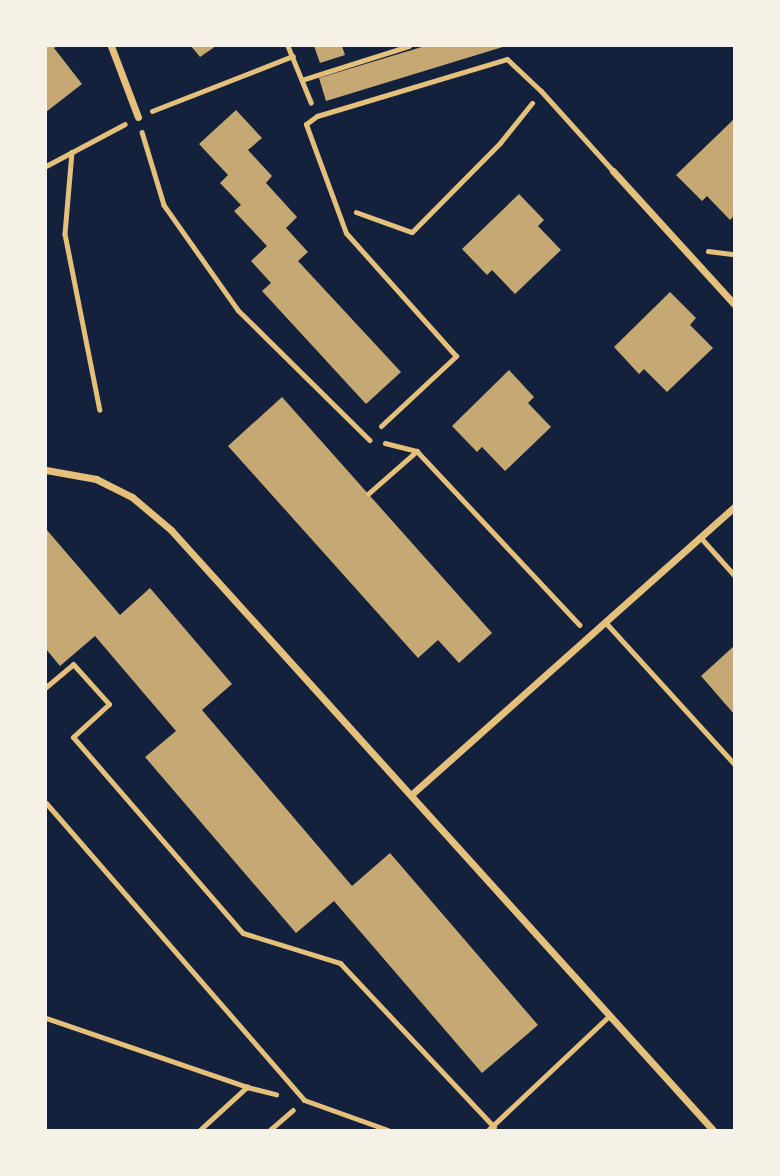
<!DOCTYPE html>
<style>
body{margin:0}
#map{position:relative;width:780px;height:1176px;overflow:hidden;background:#14213d;font-family:Overpass,sans-serif}
div>[style]{position:absolute}
[style*='--x']{left:calc(var(--x)*1px);top:calc(var(--y)*1px);width:calc(var(--w)*1px);rotate:calc(var(--a)*1deg)}
.building>*{inset:0;background:#c6a872}
.path>*{height:4.5px;margin:-2.25px;padding:0 2.25px;transform-origin:2.25px;border-radius:2.25px;background:#e5c07b}
.service>*{height:5px;margin:-2.5px;padding:0 2.5px;transform-origin:2.5px;border-radius:2.5px;background:#e5c07b}
.minor>*{height:7px;margin:-3.5px;padding:0 3.5px;transform-origin:3.5px;border-radius:3.5px;background:#e5c07b}
span{translate:-50% -50%;white-space:nowrap;text-align:center;line-height:1.15;-webkit-text-stroke:5px #f6f1e7;paint-order:stroke}
.frame{position:absolute;inset:0;border:47px solid #f6f1e7;pointer-events:none}
</style>
<div id="map">
<div class="building">
<i style="clip-path:polygon(46px 46px,57px 46px,54px 48px,82px 84px,46px 112px)"></i>
<i style="clip-path:polygon(191px 46px,216px 46px,200px 57px)"></i>
<i style="clip-path:polygon(314px 46px,342px 46px,345px 55px,320px 63px)"></i>
<i style="clip-path:polygon(425px 46px,506px 46px,326px 101px,319px 78px)"></i>
<i style="clip-path:polygon(236px 110px,262px 138px,248px 150px,272px 176px,266px 183px,297px 217px,286px 228px,308px 252px,298px 261px,401px 372px,366px 404px,262px 291px,271px 283px,251px 261px,267px 246px,234px 211px,241px 205px,220px 183px,228px 175px,199px 144px)"></i>
<i style="clip-path:polygon(733px 120px,734px 216px,730px 220px,707px 196px,702px 201px,676px 175px)"></i>
<i style="clip-path:polygon(519px 194px,544px 220px,538px 226px,561px 250px,515px 294px,492px 270px,487px 275px,462px 249px)"></i>
<i style="clip-path:polygon(670px 292px,696px 318px,690px 325px,713px 348px,667px 392px,644px 369px,639px 374px,614px 347px)"></i>
<i style="clip-path:polygon(509px 370px,534px 397px,528px 403px,551px 427px,505px 471px,482px 447px,477px 452px,452px 426px)"></i>
<i style="clip-path:polygon(282px 397px,492px 633px,459px 663px,438px 640px,418px 658px,228px 446px)"></i>
<i style="clip-path:polygon(46px 529px,120px 615px,150px 588px,232px 684px,202px 710px,352px 886px,390px 853px,538px 1025px,482px 1073px,334px 901px,296px 933px,145px 757px,176px 731px,95px 636px,60px 666px,46px 649px)"></i>
<i style="clip-path:polygon(734px 646px,734px 714px,701px 676px)"></i>
</div>
<div class="path">
<i style="--x:288;--y:46;--w:61;--a:67.7"></i>
<i style="--x:302;--y:80;--w:112;--a:-17.6"></i>
<i style="--x:152;--y:111;--w:151;--a:-21.3"></i>
<i style="--x:142;--y:132;--w:76;--a:73.2"></i>
<i style="--x:164;--y:205;--w:128;--a:54.8"></i>
<i style="--x:238;--y:310;--w:185;--a:44.6"></i>
<i style="--x:72;--y:152;--w:82;--a:94.9"></i>
<i style="--x:65;--y:234;--w:179;--a:78.8"></i>
<i style="--x:46;--y:166;--w:89;--a:-28"></i>
<i style="--x:356;--y:212;--w:59;--a:19.7"></i>
<i style="--x:412;--y:232;--w:125;--a:-45.3"></i>
<i style="--x:500;--y:143;--w:51;--a:-51.3"></i>
<i style="--x:708;--y:251;--w:26;--a:7"></i>
<i style="--x:385;--y:443;--w:33;--a:14"></i>
<i style="--x:417;--y:451;--w:238;--a:46.9"></i>
<i style="--x:368;--y:494;--w:65;--a:-41.3"></i>
<i style="--x:46;--y:1018;--w:213;--a:18.9"></i>
<i style="--x:247;--y:1087;--w:30;--a:14"></i>
<i style="--x:200;--y:1130;--w:64;--a:-42.5"></i>
<i style="--x:270;--y:1130;--w:30;--a:-41"></i>
</div>
<div class="service">
<i style="--x:381;--y:426;--w:103;--a:-43"></i>
<i style="--x:456;--y:356;--w:165;--a:-131.8"></i>
<i style="--x:346;--y:233;--w:116;--a:-110.2"></i>
<i style="--x:306;--y:124;--w:14;--a:-36"></i>
<i style="--x:317;--y:116;--w:198;--a:-16.7"></i>
<i style="--x:507;--y:59;--w:47;--a:43.3"></i>
<i style="--x:541;--y:91;--w:108;--a:48"></i>
<i style="--x:700;--y:537;--w:51;--a:48.2"></i>
<i style="--x:605;--y:622;--w:192;--a:47.7"></i>
<i style="--x:46;--y:687;--w:35;--a:-40"></i>
<i style="--x:73;--y:664;--w:54;--a:48"></i>
<i style="--x:109;--y:704;--w:49;--a:137.5"></i>
<i style="--x:73;--y:737;--w:259;--a:49.1"></i>
<i style="--x:243;--y:933;--w:102;--a:17.2"></i>
<i style="--x:340;--y:963;--w:225;--a:46.8"></i>
<i style="--x:46;--y:803;--w:393;--a:49"></i>
<i style="--x:304;--y:1100;--w:89;--a:19.7"></i>
<i style="--x:488;--y:1130;--w:166;--a:-43.3"></i>
</div>
<div class="minor">
<i style="--x:111;--y:46;--w:76;--a:69.2"></i>
<i style="--x:613;--y:171;--w:180;--a:47.7"></i>
<i style="--x:46;--y:470;--w:51;--a:10.2"></i>
<i style="--x:96;--y:479;--w:40;--a:26.6"></i>
<i style="--x:132;--y:497;--w:51;--a:40.2"></i>
<i style="--x:171;--y:530;--w:809;--a:47.91"></i>
<i style="--x:412;--y:794;--w:431;--a:-41.7"></i>
</div>
<div class="frame"></div>
</div>
